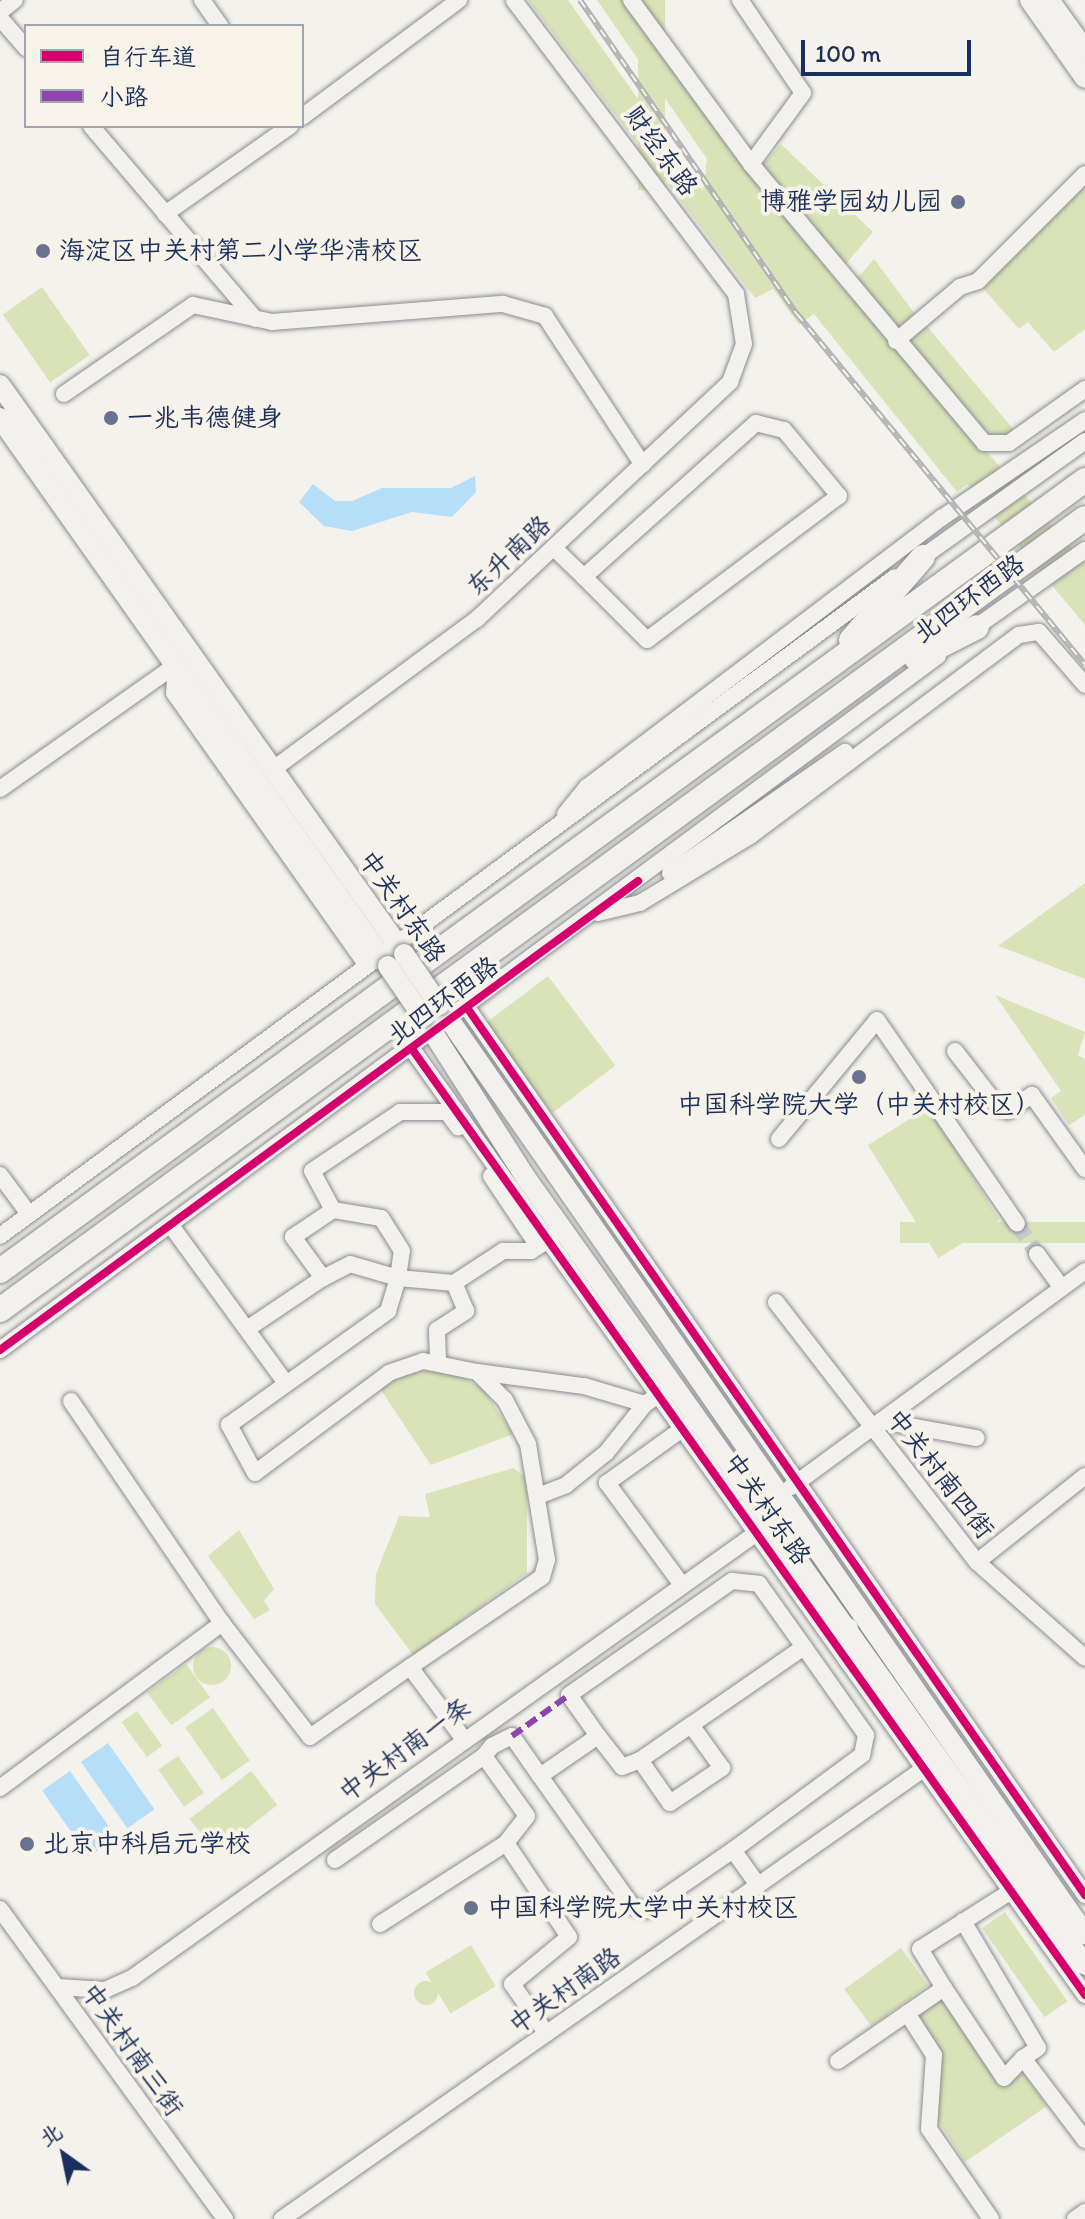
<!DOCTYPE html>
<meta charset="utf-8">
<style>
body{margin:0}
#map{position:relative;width:1085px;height:2219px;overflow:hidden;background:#f4f2ec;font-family:Itim,"LXGW WenKai TC",sans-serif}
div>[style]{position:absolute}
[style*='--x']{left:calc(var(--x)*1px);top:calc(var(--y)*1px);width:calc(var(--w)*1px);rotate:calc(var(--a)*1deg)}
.green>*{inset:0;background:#d9e3b7;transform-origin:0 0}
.round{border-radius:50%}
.water>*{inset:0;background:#b7def8;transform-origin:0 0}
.minor-tunnel>*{height:16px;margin-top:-8px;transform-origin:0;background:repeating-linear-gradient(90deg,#c9cbd0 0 16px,transparent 0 24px)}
.roads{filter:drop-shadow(0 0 2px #898c92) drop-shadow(0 0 2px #898c92)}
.minor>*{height:16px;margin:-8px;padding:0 8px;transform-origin:8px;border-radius:8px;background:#f2f1ed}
.major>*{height:20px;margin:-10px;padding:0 10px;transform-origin:10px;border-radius:10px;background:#f2f1ed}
.highway>*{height:24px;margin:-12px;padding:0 12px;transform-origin:12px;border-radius:12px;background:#f2f1ed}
.rail>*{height:6px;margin-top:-3px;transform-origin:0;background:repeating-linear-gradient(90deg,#f7f3e8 0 9px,#b1b2b5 0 18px);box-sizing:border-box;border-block:2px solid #b1b2b5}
.bridges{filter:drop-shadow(0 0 2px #898c92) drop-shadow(0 0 2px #898c92)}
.major-bridge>*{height:20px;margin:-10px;padding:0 10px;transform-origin:10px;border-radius:10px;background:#f2f1ed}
.quiet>*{height:6px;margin-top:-3px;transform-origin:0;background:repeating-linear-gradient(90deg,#8e44ad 0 12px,transparent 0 18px)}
.cycleway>*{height:8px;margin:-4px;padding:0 4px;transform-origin:4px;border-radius:4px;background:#d6006c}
.dots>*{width:22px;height:22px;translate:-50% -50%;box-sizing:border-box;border:4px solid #f7f3e8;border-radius:50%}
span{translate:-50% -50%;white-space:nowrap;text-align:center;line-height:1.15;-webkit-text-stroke:8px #f7f3e8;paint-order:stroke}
.street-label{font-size:26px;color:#1b2f5e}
.poi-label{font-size:26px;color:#1b2f5e}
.right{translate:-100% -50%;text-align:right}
.left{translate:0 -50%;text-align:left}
.legend{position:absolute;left:24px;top:24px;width:280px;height:104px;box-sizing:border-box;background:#f7f3e8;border:2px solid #9fa5b1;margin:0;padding:10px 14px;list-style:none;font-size:24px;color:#1b2f5e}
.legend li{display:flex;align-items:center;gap:16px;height:40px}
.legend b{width:40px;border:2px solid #9fa5b1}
.north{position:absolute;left:24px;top:2115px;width:80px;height:80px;-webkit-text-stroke:6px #f7f3e8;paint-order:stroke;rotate:327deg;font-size:22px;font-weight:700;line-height:32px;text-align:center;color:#1b2f5e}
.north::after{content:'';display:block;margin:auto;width:28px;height:36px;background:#1b2f5e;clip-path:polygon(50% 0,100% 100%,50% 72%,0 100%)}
.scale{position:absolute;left:801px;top:40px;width:170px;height:36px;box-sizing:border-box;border:4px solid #1b2f5e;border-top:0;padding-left:10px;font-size:24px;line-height:28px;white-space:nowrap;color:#1b2f5e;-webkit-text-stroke:6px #f7f3e8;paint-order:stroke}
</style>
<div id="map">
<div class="green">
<i style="clip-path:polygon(528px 0,568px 0,703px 191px,707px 159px,597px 0,625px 0,725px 143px,832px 275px,1085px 564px,1085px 625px,967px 484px,957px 492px,814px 314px,799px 325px,773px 289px,755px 298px)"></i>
<i style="left:638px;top:0;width:27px;height:190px"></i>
<i style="clip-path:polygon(781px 144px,873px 232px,844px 266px,762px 165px)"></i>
<i style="clip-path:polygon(1085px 184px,1085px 329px,1054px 352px,1028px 322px,1019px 329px,981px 286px)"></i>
<i style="clip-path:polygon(874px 259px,915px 314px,898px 329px,855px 281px)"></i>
<i style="left:42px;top:287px;width:83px;height:48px;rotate:55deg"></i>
<i style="clip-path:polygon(926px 325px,1014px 430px,999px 440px,984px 437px,908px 343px)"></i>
<i style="clip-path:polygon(1085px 883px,1085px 979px,998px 946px)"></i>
<i style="left:548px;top:976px;width:112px;height:79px;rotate:53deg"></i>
<i style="clip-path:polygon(995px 995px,1085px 1032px,1078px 1055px,1085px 1059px,1085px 1115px,1069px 1125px,1051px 1098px,1061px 1091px)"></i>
<i style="left:929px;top:1107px;width:133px;height:72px;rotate:58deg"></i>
<i style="left:1085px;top:1222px;width:21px;height:185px;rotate:90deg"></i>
<i style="clip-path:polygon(429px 1370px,455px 1373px,483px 1389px,513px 1434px,431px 1465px,375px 1381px)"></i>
<i style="clip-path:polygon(513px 1468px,527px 1478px,527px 1573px,413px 1655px,375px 1604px,376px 1574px,399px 1516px,430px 1517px,425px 1494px)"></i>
<i style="clip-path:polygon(239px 1530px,274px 1589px,264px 1601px,270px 1610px,254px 1619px,208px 1556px)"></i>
<i class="round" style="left:193px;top:1647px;width:38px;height:38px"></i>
<i style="left:186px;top:1664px;width:41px;height:48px;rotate:54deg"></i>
<i style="left:213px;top:1708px;width:64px;height:34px;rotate:55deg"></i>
<i style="left:137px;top:1711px;width:43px;height:19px;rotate:54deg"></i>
<i style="left:178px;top:1756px;width:45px;height:24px;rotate:55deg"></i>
<i style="left:251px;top:1771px;width:43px;height:78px;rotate:52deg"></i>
<i style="left:1005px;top:1912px;width:109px;height:28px;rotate:55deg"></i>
<i style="left:471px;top:1945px;width:48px;height:53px;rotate:59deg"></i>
<i style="left:901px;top:1948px;width:46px;height:70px;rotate:54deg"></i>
<i class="round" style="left:414px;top:1981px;width:24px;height:24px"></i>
<i style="clip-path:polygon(944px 1998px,1000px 2082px,1024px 2074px,1047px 2106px,965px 2162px,936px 2118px,940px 2051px,918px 2016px)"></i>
</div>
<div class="water">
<i style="clip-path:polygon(475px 476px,476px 492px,452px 517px,412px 512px,352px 531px,324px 526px,299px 502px,313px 484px,335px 501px,352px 501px,382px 488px,451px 488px)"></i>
<i style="left:108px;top:1743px;width:81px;height:33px;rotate:55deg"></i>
<i style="left:70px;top:1771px;width:81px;height:34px;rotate:55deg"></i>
</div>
<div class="minor-tunnel">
<i style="--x:1017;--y:1224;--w:36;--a:56"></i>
</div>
<div class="roads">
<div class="minor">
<i style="--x:202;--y:0;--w:32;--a:55"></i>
<i style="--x:631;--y:0;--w:203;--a:53.8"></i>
<i style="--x:751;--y:164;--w:363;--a:50.1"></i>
<i style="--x:984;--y:443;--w:25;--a:0"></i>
<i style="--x:1009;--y:443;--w:93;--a:-35.4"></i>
<i style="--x:740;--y:0;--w:112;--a:55.9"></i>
<i style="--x:803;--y:93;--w:88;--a:126.2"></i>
<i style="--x:0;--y:12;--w:19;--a:-39"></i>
<i style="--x:0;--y:18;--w:40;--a:49"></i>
<i style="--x:302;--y:117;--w:196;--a:-36.7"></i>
<i style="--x:91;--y:126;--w:253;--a:49.6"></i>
<i style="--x:165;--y:214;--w:153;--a:-35.1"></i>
<i style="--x:896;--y:341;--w:84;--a:-40.2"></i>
<i style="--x:960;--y:287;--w:19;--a:-18"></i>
<i style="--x:978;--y:281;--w:151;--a:-45"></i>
<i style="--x:64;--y:394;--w:157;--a:-34.6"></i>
<i style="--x:193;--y:305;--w:81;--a:12.1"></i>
<i style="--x:272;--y:322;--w:232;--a:-4.5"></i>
<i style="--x:503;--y:304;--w:44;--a:15.9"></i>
<i style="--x:545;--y:316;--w:178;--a:56.7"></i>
<i style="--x:554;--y:548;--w:42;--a:44"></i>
<i style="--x:584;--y:577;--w:89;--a:45"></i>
<i style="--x:647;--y:640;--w:240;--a:-36.9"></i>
<i style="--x:839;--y:496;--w:86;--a:-129.8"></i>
<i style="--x:784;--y:430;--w:29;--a:-166"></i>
<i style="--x:756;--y:423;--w:231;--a:138.2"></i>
<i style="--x:917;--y:561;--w:206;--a:-35.5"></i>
<i style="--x:969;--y:632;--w:142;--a:-35.3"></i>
<i style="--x:176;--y:665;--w:28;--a:94"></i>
<i style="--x:174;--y:693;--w:334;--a:54.7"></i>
<i style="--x:272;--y:770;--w:255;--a:-36.4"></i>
<i style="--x:477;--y:619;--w:347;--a:-43.1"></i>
<i style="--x:730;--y:382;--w:40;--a:-69.8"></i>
<i style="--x:744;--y:344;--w:51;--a:-99.1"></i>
<i style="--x:736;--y:294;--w:368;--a:-127.1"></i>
<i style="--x:0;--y:789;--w:215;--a:-35.2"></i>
<i style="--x:565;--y:814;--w:35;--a:-51"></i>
<i style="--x:587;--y:787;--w:447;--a:-37.2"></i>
<i style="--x:943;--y:517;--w:172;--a:-34.3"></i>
<i style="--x:670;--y:873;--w:213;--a:-34.7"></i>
<i style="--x:598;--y:913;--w:43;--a:-13.4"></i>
<i style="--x:640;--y:903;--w:129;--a:-31.3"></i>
<i style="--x:750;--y:836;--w:336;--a:-36.8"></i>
<i style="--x:1019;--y:635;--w:20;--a:-9"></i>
<i style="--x:1039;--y:632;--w:70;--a:49"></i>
<i style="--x:468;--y:1009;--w:1080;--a:55.15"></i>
<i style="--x:412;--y:1049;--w:1161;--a:54.57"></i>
<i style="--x:955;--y:1051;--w:72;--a:52.3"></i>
<i style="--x:999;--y:1108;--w:9;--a:18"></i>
<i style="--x:1008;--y:1111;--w:29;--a:-34"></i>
<i style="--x:1032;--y:1095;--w:91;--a:54.4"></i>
<i style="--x:779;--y:1139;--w:154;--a:-50.5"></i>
<i style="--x:877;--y:1020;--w:247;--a:55.5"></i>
<i style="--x:0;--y:1175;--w:49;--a:53.4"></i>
<i style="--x:491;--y:1176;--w:84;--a:56.1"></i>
<i style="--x:172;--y:1227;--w:192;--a:53.9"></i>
<i style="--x:0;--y:1236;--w:1111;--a:-36.36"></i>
<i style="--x:1037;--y:1254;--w:42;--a:53.7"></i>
<i style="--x:323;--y:1278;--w:30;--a:-27"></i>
<i style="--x:350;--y:1264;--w:50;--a:16.3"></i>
<i style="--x:398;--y:1278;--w:27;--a:-82"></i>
<i style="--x:402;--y:1251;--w:39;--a:-122"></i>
<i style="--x:381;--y:1218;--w:49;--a:-170.5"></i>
<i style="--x:776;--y:1302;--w:329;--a:52.3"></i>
<i style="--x:977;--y:1562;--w:144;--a:41.6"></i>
<i style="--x:247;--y:1329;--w:92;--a:-33.9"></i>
<i style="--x:323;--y:1278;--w:51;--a:-126.2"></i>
<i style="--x:293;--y:1237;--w:48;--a:-34"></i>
<i style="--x:333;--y:1210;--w:44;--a:-118.3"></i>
<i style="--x:312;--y:1171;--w:106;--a:-33.8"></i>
<i style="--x:400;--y:1112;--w:47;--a:0"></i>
<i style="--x:447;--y:1112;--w:19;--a:54"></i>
<i style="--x:0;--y:1350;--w:1167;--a:-36.5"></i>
<i style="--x:438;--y:1360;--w:30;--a:-92"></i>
<i style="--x:437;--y:1330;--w:35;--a:-33"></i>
<i style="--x:466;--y:1311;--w:30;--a:-113"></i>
<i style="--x:477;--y:1372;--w:108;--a:7.5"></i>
<i style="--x:584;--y:1386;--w:64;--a:16.4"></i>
<i style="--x:645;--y:1404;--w:30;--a:-34"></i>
<i style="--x:71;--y:1401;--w:268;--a:55.8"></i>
<i style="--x:881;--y:1421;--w:97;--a:10.1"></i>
<i style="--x:791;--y:1487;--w:365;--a:-36.3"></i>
<i style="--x:538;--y:1496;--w:30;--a:-21"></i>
<i style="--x:566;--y:1485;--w:51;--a:-38.7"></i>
<i style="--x:606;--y:1453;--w:63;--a:-51.5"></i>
<i style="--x:977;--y:1562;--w:138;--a:-38.5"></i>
<i style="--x:682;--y:1585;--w:127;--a:-126.3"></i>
<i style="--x:607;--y:1483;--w:96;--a:-35.7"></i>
<i style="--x:410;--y:1667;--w:160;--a:-34.3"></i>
<i style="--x:542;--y:1577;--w:18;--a:-74"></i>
<i style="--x:547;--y:1560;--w:118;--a:-99.3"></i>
<i style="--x:528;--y:1444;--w:50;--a:-117.6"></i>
<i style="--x:505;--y:1400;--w:40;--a:-135"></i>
<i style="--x:477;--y:1372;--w:55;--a:-168.5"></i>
<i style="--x:423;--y:1361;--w:36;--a:161"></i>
<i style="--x:389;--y:1373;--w:167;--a:143.3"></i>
<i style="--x:255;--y:1473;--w:55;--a:-118.4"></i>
<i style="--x:229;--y:1425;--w:196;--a:-35.6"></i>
<i style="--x:388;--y:1311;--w:34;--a:-73"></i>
<i style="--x:398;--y:1278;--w:56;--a:5.1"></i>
<i style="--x:454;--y:1283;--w:59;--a:-33.1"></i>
<i style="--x:503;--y:1251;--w:28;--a:0"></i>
<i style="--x:531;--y:1251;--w:25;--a:-32"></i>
<i style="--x:598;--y:1736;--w:39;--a:52"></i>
<i style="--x:622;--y:1767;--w:19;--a:-21"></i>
<i style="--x:640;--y:1760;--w:52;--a:55.1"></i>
<i style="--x:670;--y:1803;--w:63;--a:-33.9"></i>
<i style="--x:722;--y:1768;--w:53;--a:-125.8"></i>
<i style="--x:691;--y:1725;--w:137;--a:-34.6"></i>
<i style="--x:804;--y:1647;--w:108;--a:54.8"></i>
<i style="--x:866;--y:1735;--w:20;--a:101"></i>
<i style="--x:862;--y:1755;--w:160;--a:143.6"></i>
<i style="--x:640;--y:1760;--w:62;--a:-34.5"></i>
<i style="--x:540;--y:1776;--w:159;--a:54.7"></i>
<i style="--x:632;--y:1906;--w:15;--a:16"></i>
<i style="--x:646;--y:1910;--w:106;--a:-34.6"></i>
<i style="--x:733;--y:1850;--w:43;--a:54.5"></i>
<i style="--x:0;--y:1788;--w:277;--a:-36.6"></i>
<i style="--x:222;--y:1623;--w:144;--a:52.3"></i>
<i style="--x:310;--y:1737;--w:122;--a:-35"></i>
<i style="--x:410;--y:1667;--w:89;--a:53.3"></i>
<i style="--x:506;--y:1843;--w:113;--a:56.2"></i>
<i style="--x:569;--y:1937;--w:74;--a:140.5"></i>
<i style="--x:512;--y:1984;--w:60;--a:55.2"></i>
<i style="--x:335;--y:1860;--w:182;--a:-34.9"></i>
<i style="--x:0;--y:1909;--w:383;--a:54"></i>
<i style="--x:963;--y:1921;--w:147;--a:59.4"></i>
<i style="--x:1038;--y:2048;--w:18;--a:146"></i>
<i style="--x:1023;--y:2058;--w:103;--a:52.9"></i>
<i style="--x:380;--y:1924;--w:150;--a:-32.7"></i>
<i style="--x:506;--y:1843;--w:34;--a:-52"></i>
<i style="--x:527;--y:1816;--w:74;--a:-125.6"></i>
<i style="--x:484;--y:1756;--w:13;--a:-51"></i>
<i style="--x:492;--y:1746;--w:22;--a:-27"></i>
<i style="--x:512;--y:1736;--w:49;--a:55"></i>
<i style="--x:540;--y:1776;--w:70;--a:-34.6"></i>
<i style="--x:598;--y:1736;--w:50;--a:-125.3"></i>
<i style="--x:569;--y:1695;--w:199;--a:-35"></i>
<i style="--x:732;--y:1581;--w:27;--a:6"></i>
<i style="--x:759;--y:1584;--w:77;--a:54.5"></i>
<i style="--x:58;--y:1987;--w:47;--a:3.7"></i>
<i style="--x:105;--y:1990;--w:30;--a:-24"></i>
<i style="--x:132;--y:1978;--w:777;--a:-35.47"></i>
<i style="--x:944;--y:1988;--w:108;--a:56.3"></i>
<i style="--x:1004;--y:2078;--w:28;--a:-46"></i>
<i style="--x:907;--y:2013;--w:50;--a:57.3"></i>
<i style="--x:934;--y:2055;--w:74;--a:93.9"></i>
<i style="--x:929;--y:2129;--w:109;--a:55.4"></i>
<i style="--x:838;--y:2061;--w:129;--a:-34.6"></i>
<i style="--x:944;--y:1988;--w:46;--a:-121.6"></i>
<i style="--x:920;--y:1949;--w:120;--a:-32.4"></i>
<i style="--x:282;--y:2219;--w:794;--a:-35.05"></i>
<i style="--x:1075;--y:2219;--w:12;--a:-35"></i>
</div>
<div class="major">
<i style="--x:1030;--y:0;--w:95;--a:54.8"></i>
<i style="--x:1049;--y:0;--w:62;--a:54.2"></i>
<i style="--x:0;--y:385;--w:698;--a:54.62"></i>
<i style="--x:0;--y:418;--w:671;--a:54.7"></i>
<i style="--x:439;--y:1005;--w:1132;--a:55.19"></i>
<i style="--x:423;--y:1017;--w:191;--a:57.4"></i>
<i style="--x:526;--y:1178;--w:965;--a:54.61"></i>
<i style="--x:848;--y:1659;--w:31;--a:-90"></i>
</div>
<div class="highway">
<i style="--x:851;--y:640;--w:110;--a:-49.1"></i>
<i style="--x:916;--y:658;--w:68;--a:-26.9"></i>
<i style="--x:0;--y:1271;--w:1343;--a:-36.09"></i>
<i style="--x:0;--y:1310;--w:1343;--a:-36.13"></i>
</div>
</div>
<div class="rail">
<i style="--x:580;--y:0;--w:382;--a:55.4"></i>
<i style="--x:797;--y:314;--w:454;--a:50.6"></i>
</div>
<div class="bridges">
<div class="major-bridge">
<i style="--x:404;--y:954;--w:62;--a:55.5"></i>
<i style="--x:388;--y:966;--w:62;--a:55.5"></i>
</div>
</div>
<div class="quiet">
<i style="--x:512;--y:1736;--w:70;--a:-35.7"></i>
</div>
<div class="cycleway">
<i style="--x:468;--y:1009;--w:1080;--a:55.15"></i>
<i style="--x:412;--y:1049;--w:1161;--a:54.57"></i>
<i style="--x:0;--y:1350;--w:792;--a:-36.32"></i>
</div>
<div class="dots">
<i style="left:958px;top:202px;background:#677390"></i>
<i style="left:43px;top:251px;background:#677390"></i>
<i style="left:111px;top:418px;background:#677390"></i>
<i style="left:859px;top:1077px;background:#677390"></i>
<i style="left:27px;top:1844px;background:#677390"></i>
<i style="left:471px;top:1908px;background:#677390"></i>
</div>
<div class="street-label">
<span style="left:661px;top:151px;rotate:54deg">财经东路</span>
<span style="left:509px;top:556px;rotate:-43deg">东升南路</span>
<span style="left:969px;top:599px;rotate:-36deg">北四环西路</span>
<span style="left:402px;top:907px;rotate:55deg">中关村东路</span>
<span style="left:443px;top:1001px;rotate:-36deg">北四环西路</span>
<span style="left:940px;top:1474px;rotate:52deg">中关村南四街</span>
<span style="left:767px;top:1509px;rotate:55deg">中关村东路</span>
<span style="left:405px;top:1750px;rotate:-36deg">中关村南一条</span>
<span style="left:565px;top:1991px;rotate:-35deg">中关村南路</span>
<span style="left:132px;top:2050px;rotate:55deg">中关村南三街</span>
</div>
<div class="poi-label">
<span class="right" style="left:942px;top:202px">博雅学园幼儿园</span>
<span class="left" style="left:59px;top:251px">海淀区中关村第二小学华清校区</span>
<span class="left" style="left:127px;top:418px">一兆韦德健身</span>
<span style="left:859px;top:1105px">中国科学院大学（中关村校区）</span>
<span class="left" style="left:43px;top:1844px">北京中科启元学校</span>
<span class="left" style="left:487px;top:1908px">中国科学院大学中关村校区</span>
</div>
<ul class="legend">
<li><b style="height:10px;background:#d6006c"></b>自行车道</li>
<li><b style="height:10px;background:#8e44ad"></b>小路</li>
</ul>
<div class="north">北</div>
<div class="scale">100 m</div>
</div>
